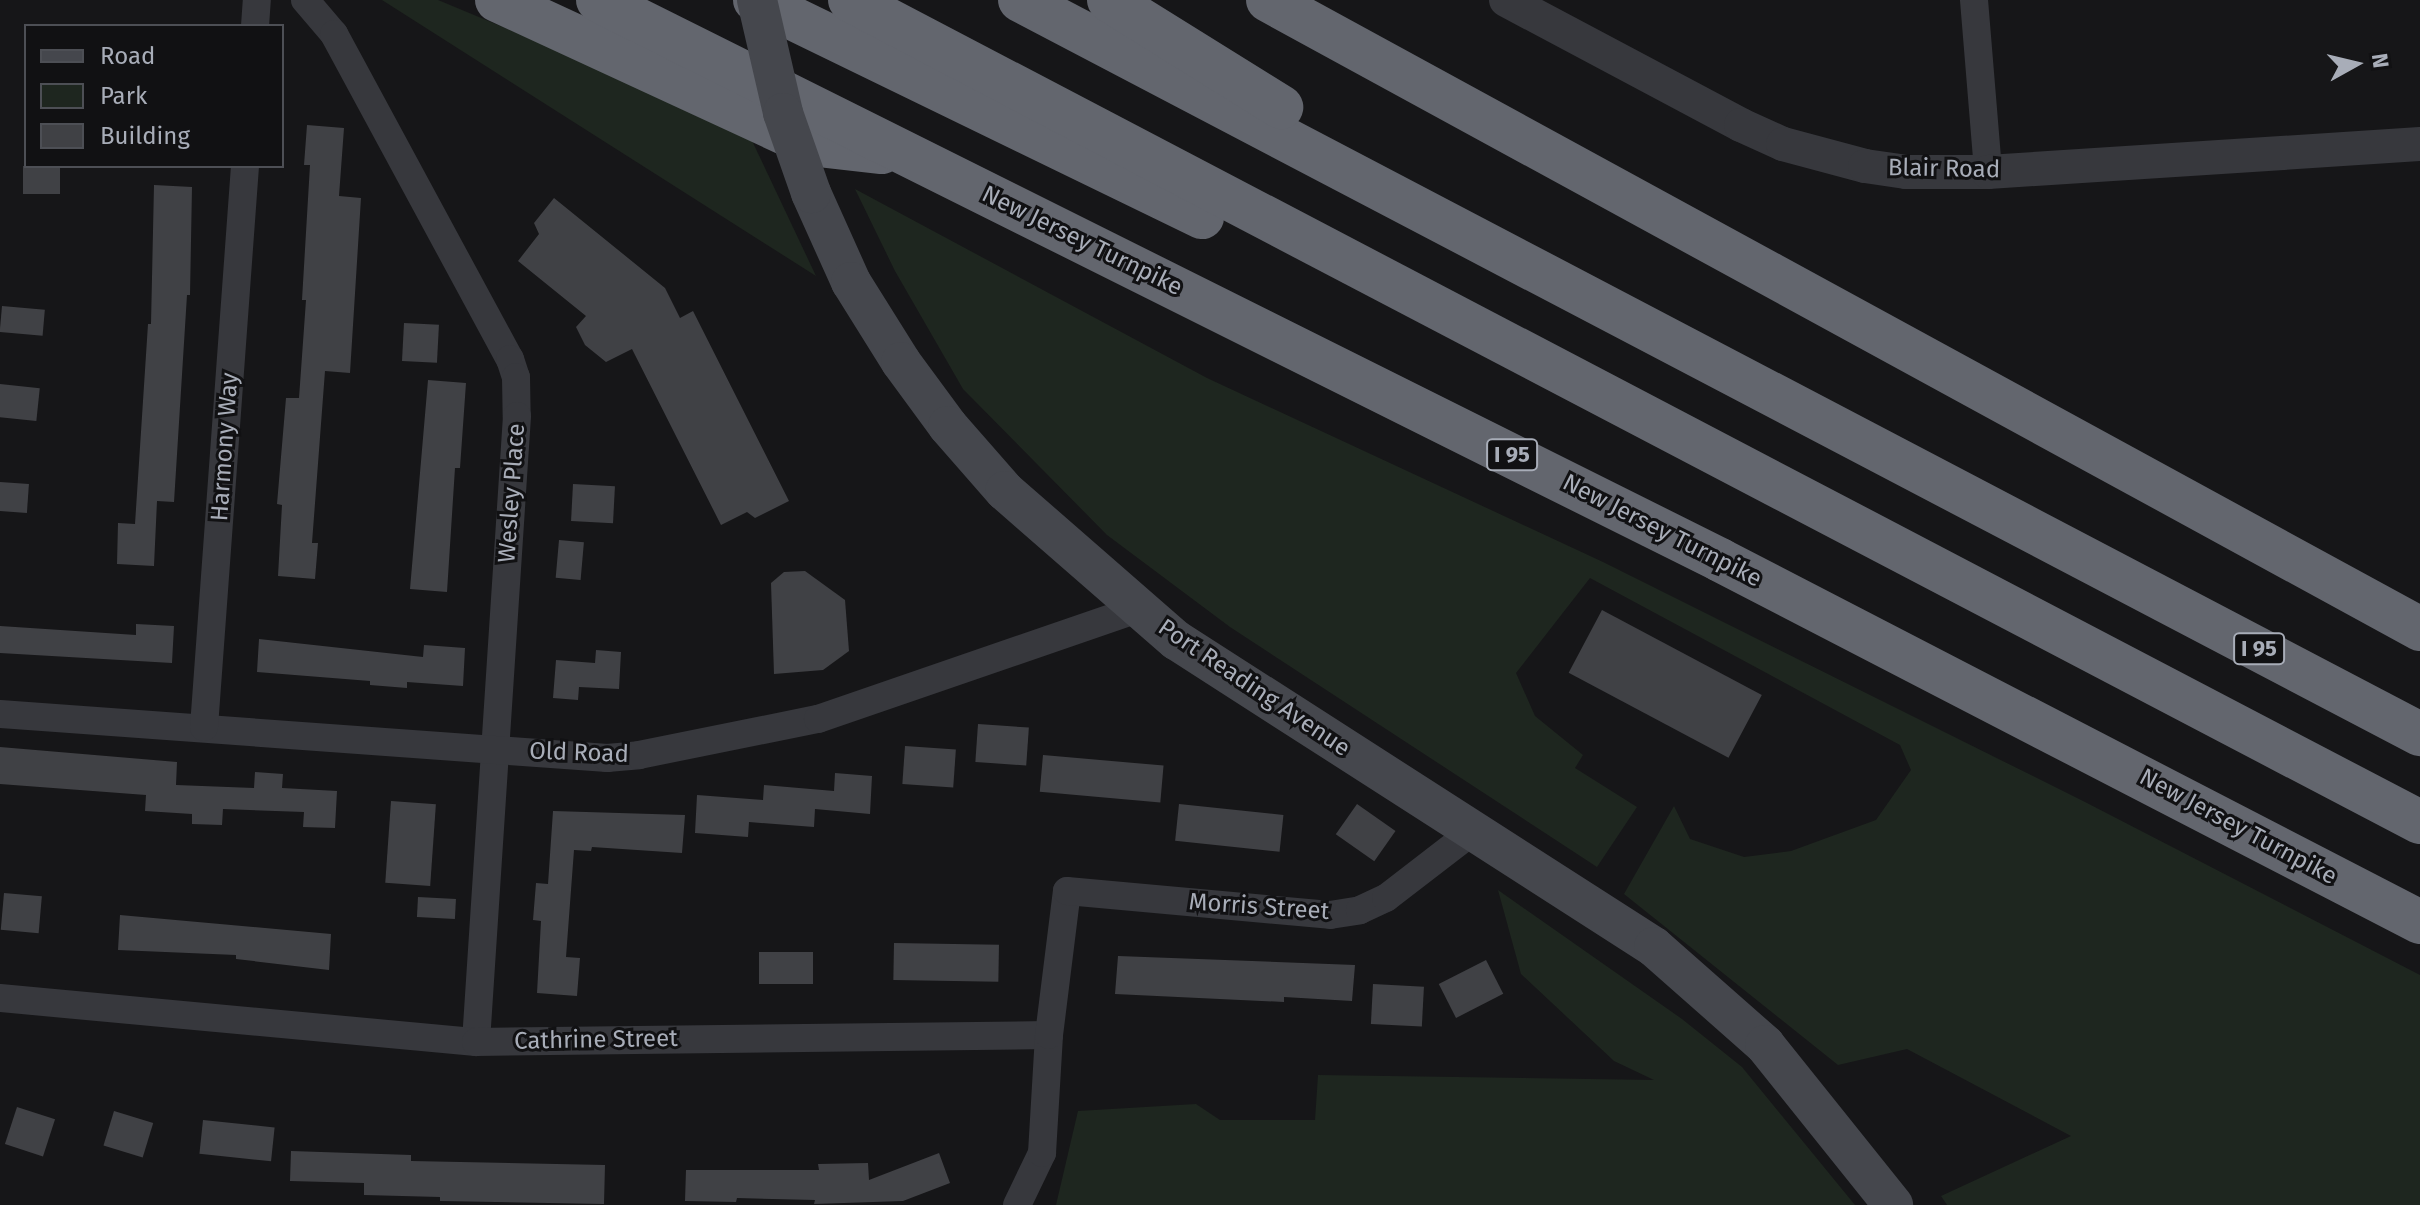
<!DOCTYPE html>
<style>
body{margin:0}
#map{position:relative;width:2420px;height:1205px;overflow:hidden;background:#161618;font-family:"Fira Sans",sans-serif}
div>[style]{position:absolute}
[style*='--x']{left:calc(var(--x)*1px);top:calc(var(--y)*1px);width:calc(var(--w)*1px);rotate:calc(var(--a)*1deg)}
.green>*{inset:0;background:#1e261f}
.building>*{inset:0;background:#404145;transform-origin:0 0}
.minor>*{height:28px;margin:-14px;padding:0 14px;transform-origin:14px;border-radius:14px;background:#37383d}
.tertiary>*{height:34px;margin:-17px;padding:0 17px;transform-origin:17px;border-radius:17px;background:#37383d}
.secondary>*{height:40px;margin:-20px;padding:0 20px;transform-origin:20px;border-radius:20px;background:#45474d}
.motorway>*{height:44px;margin:-22px;padding:0 22px;transform-origin:22px;border-radius:22px;background:#63666e}
.secondary-bridge>*{height:40px;margin:-20px;padding:0 20px;transform-origin:20px;border-radius:20px;background:#45474d}
span{translate:-50% -50%;white-space:nowrap;text-align:center;line-height:1.15;-webkit-text-stroke:6px #111113;paint-order:stroke}
.shield-label span{padding:2px 6px;background:#111113;border:2px solid;border-radius:6px;-webkit-text-stroke-width:0}
.shield-label{font-size:22px;color:#a8adb8;font-weight:700}
.street-label{font-size:24px;color:#a8adb8}
.legend{position:absolute;left:24px;top:24px;width:260px;height:144px;box-sizing:border-box;background:#111113;border:2px solid #4d4f55;margin:0;padding:10px 14px;list-style:none;font-size:24px;color:#a8adb8}
.legend li{display:flex;align-items:center;gap:16px;height:40px}
.legend b{width:40px;border:2px solid #4d4f55}
.north{position:absolute;left:2316px;top:24px;width:80px;height:80px;-webkit-text-stroke:6px #111113;paint-order:stroke;rotate:82deg;font-size:22px;font-weight:700;line-height:32px;text-align:center;color:#a8adb8}
.north::after{content:'';display:block;margin:auto;width:28px;height:36px;background:#a8adb8;clip-path:polygon(50% 0,100% 100%,50% 72%,0 100%)}
</style>
<div id="map">
<div class="green">
<i style="clip-path:polygon(382px 0,438px 0,746px 128px,816px 276px)"></i>
<i style="clip-path:polygon(855px 189px,1207px 378px,1603px 562px,2085px 802px,2420px 975px,2420px 1205px,1947px 1205px,1941px 1196px,2071px 1136px,1907px 1049px,1838px 1065px,1624px 894px,1674px 806px,1690px 839px,1744px 857px,1791px 851px,1876px 820px,1911px 770px,1900px 745px,1590px 578px,1516px 673px,1535px 716px,1583px 755px,1575px 768px,1637px 807px,1597px 867px,1230px 627px,1107px 535px,963px 389px,895px 271px)"></i>
<i style="clip-path:polygon(1498px 890px,1682px 1019px,1742px 1067px,1855px 1205px,1056px 1205px,1078px 1111px,1196px 1104px,1220px 1120px,1315px 1120px,1318px 1075px,1654px 1080px,1614px 1061px,1521px 974px)"></i>
</div>
<div class="building">
<i style="clip-path:polygon(307px 125px,344px 128px,339px 196px,361px 198px,350px 373px,325px 371px,312px 543px,318px 543px,315px 579px,278px 576px,282px 505px,277px 504px,286px 398px,299px 398px,306px 300px,302px 300px,310px 165px,304px 165px)"></i>
<i style="left:23px;top:166px;width:37px;height:28px"></i>
<i style="clip-path:polygon(154px 185px,192px 187px,190px 295px,187px 295px,174px 502px,157px 501px,154px 566px,117px 564px,118px 523px,135px 524px,148px 324px,151px 324px)"></i>
<i style="clip-path:polygon(554px 198px,665px 288px,680px 318px,693px 311px,789px 501px,755px 518px,747px 512px,721px 525px,632px 349px,606px 362px,585px 345px,576px 327px,586px 316px,518px 261px,539px 234px,534px 223px)"></i>
<i style="left:2px;top:306px;width:43px;height:26px;rotate:5deg"></i>
<i style="left:404px;top:323px;width:35px;height:38px;rotate:3deg"></i>
<i style="clip-path:polygon(428px 380px,466px 383px,460px 468px,455px 468px,447px 592px,410px 589px)"></i>
<i style="left:0;top:384px;width:40px;height:33px;rotate:6deg"></i>
<i style="left:0;top:482px;width:29px;height:29px;rotate:4deg"></i>
<i style="left:573px;top:484px;width:42px;height:37px;rotate:3deg"></i>
<i style="left:559px;top:540px;width:25px;height:38px;rotate:5deg"></i>
<i style="clip-path:polygon(805px 571px,845px 600px,849px 651px,823px 670px,774px 674px,771px 583px,784px 572px)"></i>
<i style="left:1602px;top:610px;width:181px;height:71px;rotate:28deg"></i>
<i style="clip-path:polygon(136px 624px,174px 626px,172px 663px,0 653px,0 626px,136px 635px)"></i>
<i style="clip-path:polygon(259px 639px,423px 657px,424px 645px,465px 648px,463px 686px,407px 682px,407px 688px,370px 685px,370px 681px,257px 672px)"></i>
<i style="clip-path:polygon(596px 650px,621px 652px,619px 689px,579px 687px,578px 700px,553px 698px,556px 660px,595px 663px)"></i>
<i style="left:978px;top:724px;width:51px;height:38px;rotate:4deg"></i>
<i style="left:905px;top:746px;width:51px;height:38px;rotate:4deg"></i>
<i style="clip-path:polygon(0 747px,177px 762px,176px 785px,254px 788px,255px 772px,283px 774px,282px 788px,337px 791px,335px 828px,303px 827px,304px 812px,223px 809px,222px 825px,192px 824px,192px 814px,145px 811px,146px 795px,0 784px)"></i>
<i style="left:1043px;top:755px;width:121px;height:37px;rotate:5deg"></i>
<i style="clip-path:polygon(835px 773px,872px 776px,870px 814px,815px 809px,814px 827px,749px 822px,748px 837px,695px 833px,697px 795px,763px 800px,764px 785px,834px 791px)"></i>
<i style="left:391px;top:801px;width:45px;height:82px;rotate:4deg"></i>
<i style="left:1179px;top:804px;width:105px;height:37px;rotate:6deg"></i>
<i style="left:1357px;top:804px;width:47px;height:37px;rotate:35deg"></i>
<i style="clip-path:polygon(553px 811px,685px 815px,682px 853px,592px 847px,591px 851px,574px 850px,566px 957px,580px 958px,577px 996px,537px 993px,541px 921px,533px 920px,536px 883px,548px 884px)"></i>
<i style="left:4px;top:893px;width:38px;height:37px;rotate:5deg"></i>
<i style="left:418px;top:897px;width:38px;height:20px;rotate:3deg"></i>
<i style="clip-path:polygon(120px 915px,331px 934px,329px 970px,236px 959px,236px 955px,118px 950px)"></i>
<i style="left:894px;top:943px;width:105px;height:37px;rotate:1deg"></i>
<i style="left:759px;top:952px;width:54px;height:32px"></i>
<i style="clip-path:polygon(1118px 956px,1355px 965px,1352px 1001px,1284px 997px,1284px 1002px,1115px 994px)"></i>
<i style="left:1486px;top:960px;width:38px;height:53px;rotate:63deg"></i>
<i style="left:1373px;top:984px;width:51px;height:40px;rotate:3deg"></i>
<i style="left:17px;top:1107px;width:40px;height:39px;rotate:18deg"></i>
<i style="left:114px;top:1111px;width:41px;height:36px;rotate:17deg"></i>
<i style="left:203px;top:1120px;width:72px;height:34px;rotate:6deg"></i>
<i style="clip-path:polygon(291px 1151px,411px 1155px,411px 1161px,605px 1165px,604px 1204px,440px 1201px,440px 1197px,364px 1195px,364px 1183px,290px 1181px)"></i>
<i style="clip-path:polygon(939px 1153px,950px 1183px,903px 1201px,814px 1204px,815px 1200px,737px 1198px,736px 1202px,685px 1201px,686px 1170px,819px 1170px,818px 1164px,868px 1163px,869px 1180px)"></i>
</div>
<div class="minor">
<i style="--x:305;--y:0;--w:45;--a:49.5"></i>
<i style="--x:334;--y:34;--w:370;--a:61.6"></i>
<i style="--x:510;--y:359;--w:19;--a:72"></i>
<i style="--x:516;--y:377;--w:39;--a:89"></i>
<i style="--x:517;--y:416;--w:627;--a:93.75"></i>
<i style="--x:1974;--y:0;--w:173;--a:85.3"></i>
<i style="--x:255;--y:26;--w:26;--a:-86"></i>
<i style="--x:0;--y:714;--w:609;--a:4.15"></i>
<i style="--x:607;--y:758;--w:32;--a:-5"></i>
<i style="--x:639;--y:755;--w:183;--a:-11.4"></i>
<i style="--x:818;--y:719;--w:338;--a:-19"></i>
<i style="--x:204;--y:727;--w:562;--a:-85.82"></i>
<i style="--x:0;--y:998;--w:478;--a:5.3"></i>
<i style="--x:476;--y:1042;--w:573;--a:-0.7"></i>
<i style="--x:1017;--y:1205;--w:58;--a:-64.3"></i>
<i style="--x:1042;--y:1153;--w:118;--a:-86.6"></i>
<i style="--x:1049;--y:1035;--w:145;--a:-82.9"></i>
<i style="--x:1067;--y:891;--w:264;--a:5.2"></i>
<i style="--x:1330;--y:915;--w:30;--a:-9"></i>
<i style="--x:1360;--y:910;--w:29;--a:-25"></i>
<i style="--x:1386;--y:898;--w:110;--a:-37.6"></i>
</div>
<div class="tertiary">
<i style="--x:1506;--y:0;--w:266;--a:28"></i>
<i style="--x:1741;--y:125;--w:46;--a:24.3"></i>
<i style="--x:1783;--y:144;--w:85;--a:15"></i>
<i style="--x:1865;--y:166;--w:41;--a:8.3"></i>
<i style="--x:1906;--y:172;--w:82;--a:0"></i>
<i style="--x:1988;--y:172;--w:433;--a:-3.7"></i>
</div>
<div class="secondary">
<i style="--x:811;--y:193;--w:98;--a:65.8"></i>
<i style="--x:851;--y:282;--w:94;--a:58"></i>
<i style="--x:901;--y:362;--w:79;--a:53.7"></i>
<i style="--x:948;--y:426;--w:86;--a:48.8"></i>
<i style="--x:1005;--y:491;--w:227;--a:41.1"></i>
<i style="--x:1176;--y:640;--w:568;--a:32.71"></i>
<i style="--x:1654;--y:947;--w:148;--a:41.4"></i>
<i style="--x:1765;--y:1045;--w:205;--a:51.3"></i>
</div>
<div class="motorway">
<i style="--x:497;--y:0;--w:344;--a:24.8"></i>
<i style="--x:809;--y:144;--w:73;--a:6.3"></i>
<i style="--x:598;--y:0;--w:1254;--a:26.52"></i>
<i style="--x:1720;--y:560;--w:788;--a:27.35"></i>
<i style="--x:755;--y:0;--w:497;--a:25.9"></i>
<i style="--x:850;--y:0;--w:1772;--a:27.64"></i>
<i style="--x:1020;--y:0;--w:1581;--a:27.67"></i>
<i style="--x:1109;--y:0;--w:203;--a:31.9"></i>
<i style="--x:1268;--y:0;--w:1313;--a:28.63"></i>
</div>
<div class="secondary-bridge">
<i style="--x:757;--y:0;--w:116;--a:77"></i>
<i style="--x:783;--y:113;--w:85;--a:70.7"></i>
</div>
<div class="shield-label">
<span style="left:1512px;top:455px">I 95</span>
<span style="left:2259px;top:649px">I 95</span>
</div>
<div class="street-label">
<span style="left:1944px;top:169px;rotate:1deg">Blair Road</span>
<span style="left:1082px;top:241px;rotate:26deg">New Jersey Turnpike</span>
<span style="left:225px;top:447px;rotate:-86deg">Harmony Way</span>
<span style="left:512px;top:493px;rotate:-86deg">Wesley Place</span>
<span style="left:1662px;top:531px;rotate:27deg">New Jersey Turnpike</span>
<span style="left:1254px;top:688px;rotate:34deg">Port Reading Avenue</span>
<span style="left:579px;top:753px;rotate:2deg">Old Road</span>
<span style="left:2238px;top:827px;rotate:28deg">New Jersey Turnpike</span>
<span style="left:1259px;top:907px;rotate:4deg">Morris Street</span>
<span style="left:596px;top:1040px;rotate:-1deg">Cathrine Street</span>
</div>
<ul class="legend">
<li><b style="height:10px;background:#45474d"></b>Road</li>
<li><b style="height:22px;background:#1e261f"></b>Park</li>
<li><b style="height:22px;background:#404145"></b>Building</li>
</ul>
<div class="north">N</div>
</div>
